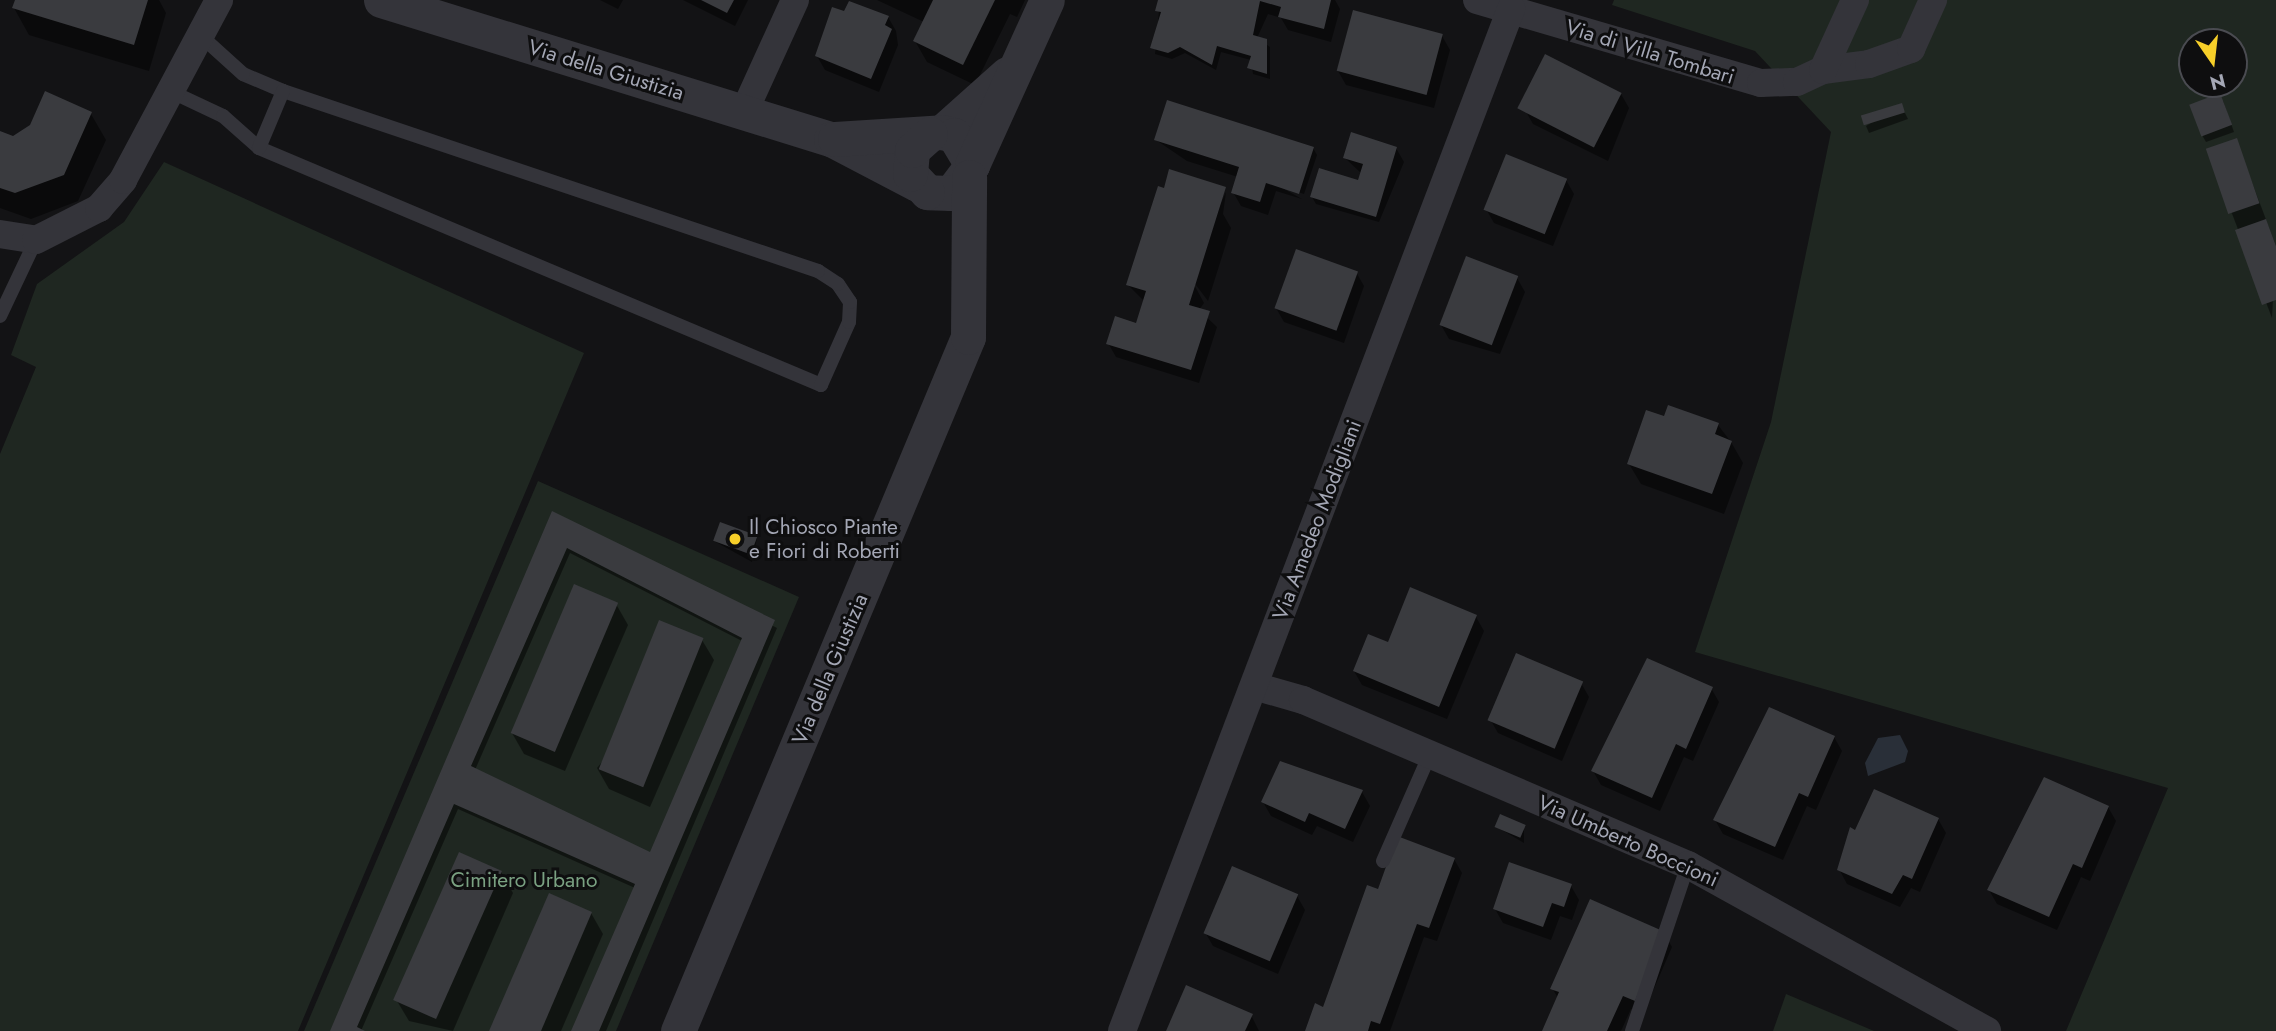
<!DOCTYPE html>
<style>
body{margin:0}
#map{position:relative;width:2276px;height:1031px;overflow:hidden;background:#131315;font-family:Jost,sans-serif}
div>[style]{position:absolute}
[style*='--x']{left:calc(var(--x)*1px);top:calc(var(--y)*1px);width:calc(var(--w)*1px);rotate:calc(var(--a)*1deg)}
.green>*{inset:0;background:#1f2721}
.water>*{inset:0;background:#292f38}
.shadow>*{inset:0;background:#0007}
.building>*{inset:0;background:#3a3b3f;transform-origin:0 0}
.service>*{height:14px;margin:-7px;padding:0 7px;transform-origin:7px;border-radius:7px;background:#34343a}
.minor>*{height:28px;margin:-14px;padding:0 14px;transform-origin:14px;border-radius:14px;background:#34343a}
.tertiary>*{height:35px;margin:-17.5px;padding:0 17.5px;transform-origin:17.5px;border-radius:17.5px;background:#34343a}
.dots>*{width:19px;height:19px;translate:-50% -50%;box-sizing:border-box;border:4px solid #0e0e0f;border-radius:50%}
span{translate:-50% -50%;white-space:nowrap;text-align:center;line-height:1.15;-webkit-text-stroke:6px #0e0e0f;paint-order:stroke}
.street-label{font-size:21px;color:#a4a7b5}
.poi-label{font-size:21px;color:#a4a7b5}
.left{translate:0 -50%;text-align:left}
.park-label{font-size:21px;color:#7aa182}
.north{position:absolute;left:2178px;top:28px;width:70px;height:70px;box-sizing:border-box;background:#0e0e0f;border:2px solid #4a4b51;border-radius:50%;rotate:166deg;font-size:19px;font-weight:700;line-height:28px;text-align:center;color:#a4a7b5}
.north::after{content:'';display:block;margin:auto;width:24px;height:32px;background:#f7cf29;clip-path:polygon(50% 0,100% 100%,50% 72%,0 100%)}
</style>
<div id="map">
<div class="green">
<i style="clip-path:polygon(evenodd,1614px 0,2276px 0,2276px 1031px,2066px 1031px,2168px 788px,1695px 652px,1771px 422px,1831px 132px,1755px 51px,1612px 5px,1614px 0,2192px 42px,2234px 42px,2234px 84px,2192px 84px,2192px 42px)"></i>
<i style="clip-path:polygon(164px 162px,584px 353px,298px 1031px,0 1031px,0 454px,36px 367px,11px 355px,37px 284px,124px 222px)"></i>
<i style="clip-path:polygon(538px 481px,799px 597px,616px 1031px,304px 1031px)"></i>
<i style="clip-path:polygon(1786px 994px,1874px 1031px,1773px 1031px)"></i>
</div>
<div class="water">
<i style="clip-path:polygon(1900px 735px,1908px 751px,1905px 762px,1868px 776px,1865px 763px,1878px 738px)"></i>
</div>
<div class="shadow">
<i style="clip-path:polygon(16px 0,159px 0,166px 13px,149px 71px,29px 35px,14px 8px)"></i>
<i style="clip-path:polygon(600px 0,623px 0,618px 9px)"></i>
<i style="clip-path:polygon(683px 0,748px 0,735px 26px)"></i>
<i style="clip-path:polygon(877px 0,1025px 0,1017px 17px,1010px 14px,975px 85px,927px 62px,915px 41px,924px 22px)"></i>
<i style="clip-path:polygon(1160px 0,1335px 0,1340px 9px,1331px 42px,1288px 30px,1281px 18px,1268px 14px,1257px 38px,1270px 47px,1270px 79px,1253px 74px,1251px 60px,1221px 52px,1216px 70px,1185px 53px,1172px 59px,1155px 54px)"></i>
<i style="clip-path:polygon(845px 13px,888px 17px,896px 31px,898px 45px,879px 92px,825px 70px,817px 56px)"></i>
<i style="clip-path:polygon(1442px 36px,1450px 50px,1434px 108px,1346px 85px,1338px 71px)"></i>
<i style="clip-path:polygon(1546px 56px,1621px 94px,1629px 108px,1608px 161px,1533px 124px,1525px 110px)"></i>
<i style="clip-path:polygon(2223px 101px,2234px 132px,2206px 142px,2202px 135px)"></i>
<i style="clip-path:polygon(1901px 105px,1908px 119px,1869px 133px,1866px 126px)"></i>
<i style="clip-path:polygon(91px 114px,106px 140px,78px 201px,31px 219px,0 208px,0 133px,13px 138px)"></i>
<i style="clip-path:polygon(1156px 140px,1313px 148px,1317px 155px,1304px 194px,1277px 185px,1302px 199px,1276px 191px,1268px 215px,1241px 206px,1233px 192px,1238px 177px,1187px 161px)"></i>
<i style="clip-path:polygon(2236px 140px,2276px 246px,2272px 318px,2208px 151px)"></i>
<i style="clip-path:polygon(1396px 148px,1404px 162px,1379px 222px,1316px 204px,1312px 197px,1362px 183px,1362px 174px,1345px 158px)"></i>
<i style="clip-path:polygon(1566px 180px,1574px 194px,1553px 246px,1494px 223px,1486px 209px)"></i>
<i style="clip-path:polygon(1225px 189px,1216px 214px,1226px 192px,1223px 214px,1231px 228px,1208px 301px,1190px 277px,1204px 303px,1199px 310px,1217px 327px,1199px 383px,1116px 357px,1108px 343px,1137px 325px,1144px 301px,1128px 285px)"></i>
<i style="clip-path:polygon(1356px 272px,1364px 286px,1344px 343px,1284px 322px,1276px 308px)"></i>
<i style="clip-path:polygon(1517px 278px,1525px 292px,1500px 354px,1449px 339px,1441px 325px)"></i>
<i style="clip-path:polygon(1665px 418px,1718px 425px,1731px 442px,1743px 463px,1724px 514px,1641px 484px,1629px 464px)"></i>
<i style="clip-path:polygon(evenodd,553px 513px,777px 628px,606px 1031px,573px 1031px,635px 888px,458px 809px,361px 1031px,332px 1031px,553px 513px,570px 553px,742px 641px,651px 854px,475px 770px,570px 553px)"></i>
<i style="clip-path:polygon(757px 538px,752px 562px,714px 541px)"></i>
<i style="clip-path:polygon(616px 604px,628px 625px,565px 771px,524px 754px,512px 733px)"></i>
<i style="clip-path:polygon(1476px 617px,1484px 631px,1447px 719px,1362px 685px,1354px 671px)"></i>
<i style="clip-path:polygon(702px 640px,714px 660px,650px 807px,609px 789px,597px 768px)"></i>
<i style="clip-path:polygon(1581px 683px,1589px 697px,1562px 761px,1498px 733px,1490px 719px)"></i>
<i style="clip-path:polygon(1711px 688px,1719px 702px,1693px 761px,1684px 757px,1660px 811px,1601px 785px,1593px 771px)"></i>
<i style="clip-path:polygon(1834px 737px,1842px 751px,1816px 810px,1807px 806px,1783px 860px,1723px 834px,1715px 820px)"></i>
<i style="clip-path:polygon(1362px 792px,1370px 806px,1353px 842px,1317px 826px,1312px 835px,1271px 816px,1263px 802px)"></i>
<i style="clip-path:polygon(2108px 807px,2116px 821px,2090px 881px,2081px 877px,2057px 930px,1997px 904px,1989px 890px)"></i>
<i style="clip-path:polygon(1938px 819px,1946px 833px,1920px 892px,1911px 888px,1900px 907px,1847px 884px,1839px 869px,1856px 833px)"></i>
<i style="clip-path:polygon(1524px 826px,1524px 843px,1497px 827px)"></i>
<i style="clip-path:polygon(1454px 859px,1462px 873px,1437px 941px,1424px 937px,1390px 1031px,1307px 1031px,1324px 1009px,1379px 891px)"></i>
<i style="clip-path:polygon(501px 872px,513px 893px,453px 1031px,409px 1021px,397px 1001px)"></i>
<i style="clip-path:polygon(1571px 886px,1579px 900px,1572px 920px,1560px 916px,1551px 940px,1503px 923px,1495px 909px)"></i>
<i style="clip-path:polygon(1297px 896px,1305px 910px,1278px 974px,1213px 946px,1205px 932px)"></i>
<i style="clip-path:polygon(591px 913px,603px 934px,561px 1031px,491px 1031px)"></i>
<i style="clip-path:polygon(1664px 933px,1672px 947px,1643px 1014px,1631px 1009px,1621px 1031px,1544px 1031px,1558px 998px,1552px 988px)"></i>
<i style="clip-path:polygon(1251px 1015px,1259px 1031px,1168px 1031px)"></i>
</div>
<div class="building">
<i style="clip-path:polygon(15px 0,148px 0,134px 45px,12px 8px)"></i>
<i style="clip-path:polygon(701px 0,734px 0,727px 13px)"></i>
<i style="clip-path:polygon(933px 0,995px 0,963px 65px,913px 41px)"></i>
<i style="clip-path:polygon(1158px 0,1331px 0,1324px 29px,1278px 17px,1281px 7px,1260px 1px,1253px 35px,1267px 39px,1267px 74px,1247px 68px,1251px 56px,1217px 46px,1212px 65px,1180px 47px,1168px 53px,1150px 48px,1161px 12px,1155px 11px)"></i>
<i style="clip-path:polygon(849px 1px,889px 16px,885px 25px,892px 29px,871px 79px,815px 56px,832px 7px,844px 11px)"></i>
<i style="left:1353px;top:10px;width:93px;height:63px;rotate:15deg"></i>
<i style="left:1545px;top:54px;width:86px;height:61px;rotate:27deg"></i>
<i style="clip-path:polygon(45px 91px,92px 112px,64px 175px,15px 193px,0 188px,0 131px,13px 136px,30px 125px)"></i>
<i style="left:2220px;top:93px;width:34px;height:33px;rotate:69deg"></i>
<i style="clip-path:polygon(1167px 100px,1314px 147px,1299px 194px,1266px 183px,1260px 202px,1231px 193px,1239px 167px,1154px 140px)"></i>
<i style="left:1902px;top:103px;width:10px;height:43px;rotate:73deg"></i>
<i style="clip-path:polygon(1351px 132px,1397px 147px,1376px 217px,1310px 197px,1319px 168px,1358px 180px,1363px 164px,1343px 158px)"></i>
<i style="left:2237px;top:138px;width:69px;height:33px;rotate:71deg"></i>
<i style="left:1506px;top:154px;width:66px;height:60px;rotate:22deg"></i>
<i style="clip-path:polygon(1169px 169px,1226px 187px,1189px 305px,1210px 311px,1191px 370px,1106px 344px,1115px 316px,1136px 323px,1146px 291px,1126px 285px,1158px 186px,1164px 188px)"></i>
<i style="clip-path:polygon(2266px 219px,2276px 246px,2276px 300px,2262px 305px,2235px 230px)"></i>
<i style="left:1296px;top:249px;width:66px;height:63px;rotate:20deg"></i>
<i style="left:1466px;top:256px;width:56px;height:74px;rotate:21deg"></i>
<i style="clip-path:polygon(1668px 405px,1719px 423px,1715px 434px,1732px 441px,1712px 494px,1627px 464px,1646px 410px,1664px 416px)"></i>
<i style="clip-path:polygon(evenodd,552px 511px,775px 620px,599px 1031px,571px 1031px,635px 884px,454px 804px,357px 1027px,365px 1031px,330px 1031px,552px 511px,567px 548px,742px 638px,650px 852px,471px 766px,567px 548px)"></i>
<i style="left:720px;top:522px;width:40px;height:20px;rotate:20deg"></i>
<i style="left:574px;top:584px;width:48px;height:162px;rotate:23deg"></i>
<i style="clip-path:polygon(1410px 587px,1477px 615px,1439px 707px,1353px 671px,1368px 634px,1388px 642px)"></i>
<i style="left:659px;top:620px;width:48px;height:161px;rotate:22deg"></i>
<i style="left:1516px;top:653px;width:73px;height:73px;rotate:23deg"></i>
<i style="clip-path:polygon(1647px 658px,1713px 687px,1686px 749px,1676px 744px,1652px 798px,1591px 771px)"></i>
<i style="clip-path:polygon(1769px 707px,1835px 736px,1808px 797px,1799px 793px,1775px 847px,1713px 820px)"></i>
<i style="clip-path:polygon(1280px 761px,1363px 790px,1345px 829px,1309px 813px,1305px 822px,1261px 802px)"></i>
<i style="clip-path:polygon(2044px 777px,2109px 806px,2082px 868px,2073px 864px,2049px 917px,1987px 890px)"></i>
<i style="clip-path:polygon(1874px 789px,1939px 818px,1912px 879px,1903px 875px,1892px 894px,1837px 870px,1850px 827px,1855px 830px)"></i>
<i style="left:1500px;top:814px;width:28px;height:14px;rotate:23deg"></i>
<i style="clip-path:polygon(1397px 836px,1455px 858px,1429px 928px,1417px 924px,1380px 1024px,1371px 1021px,1368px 1031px,1305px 1031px,1315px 1003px,1323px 1007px,1367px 885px,1378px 889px)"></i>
<i style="left:459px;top:852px;width:47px;height:162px;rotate:24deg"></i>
<i style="clip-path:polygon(1509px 862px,1572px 884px,1564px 907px,1552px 903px,1543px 927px,1493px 909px)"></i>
<i style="left:1232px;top:866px;width:72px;height:73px;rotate:23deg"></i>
<i style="clip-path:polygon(549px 893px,592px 912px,541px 1031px,489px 1031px)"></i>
<i style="clip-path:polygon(1590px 899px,1665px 932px,1635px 1001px,1623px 996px,1607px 1031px,1542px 1031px,1559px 992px,1550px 989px)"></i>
<i style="clip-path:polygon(1186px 985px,1253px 1014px,1245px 1031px,1166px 1031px)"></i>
</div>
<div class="service">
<i style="--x:172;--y:92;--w:56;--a:25.2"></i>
<i style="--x:223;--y:116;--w:48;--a:41.6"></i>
<i style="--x:259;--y:148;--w:610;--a:22.87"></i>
<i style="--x:821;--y:385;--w:69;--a:-66"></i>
<i style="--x:849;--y:322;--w:20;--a:-87"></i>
<i style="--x:850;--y:302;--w:22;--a:-124"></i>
<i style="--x:838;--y:284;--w:24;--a:-147"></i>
<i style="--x:818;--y:271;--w:564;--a:-161.4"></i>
<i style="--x:283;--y:91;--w:43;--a:-157"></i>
<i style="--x:243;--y:74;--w:57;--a:-137.9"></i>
<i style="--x:259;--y:148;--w:62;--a:-67.2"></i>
<i style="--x:0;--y:316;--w:84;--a:-64.7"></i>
<i style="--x:1383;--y:861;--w:117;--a:-66.3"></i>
<i style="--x:1632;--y:1031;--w:175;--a:-71.4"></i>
</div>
<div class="minor">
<i style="--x:1477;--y:0;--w:296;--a:16.3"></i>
<i style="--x:1761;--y:83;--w:36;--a:-2"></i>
<i style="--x:1797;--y:82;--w:29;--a:-25"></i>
<i style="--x:1823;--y:70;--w:46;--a:-7.4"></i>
<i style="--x:1869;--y:64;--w:45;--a:-19.7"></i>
<i style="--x:1911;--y:49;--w:54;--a:-65.8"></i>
<i style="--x:1823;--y:70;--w:77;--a:-65.4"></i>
<i style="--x:744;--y:112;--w:123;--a:-65.5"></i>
<i style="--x:0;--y:234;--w:36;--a:9"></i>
<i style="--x:36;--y:240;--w:71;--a:-26.9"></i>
<i style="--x:99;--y:208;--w:37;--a:-49"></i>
<i style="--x:123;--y:180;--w:204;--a:-61.9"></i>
<i style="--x:1254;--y:686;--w:51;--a:15.9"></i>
<i style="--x:1303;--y:700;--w:419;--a:23.2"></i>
<i style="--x:1688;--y:865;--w:342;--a:29"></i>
<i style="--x:1122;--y:1031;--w:1094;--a:-69.16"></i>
</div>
<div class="tertiary">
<i style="--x:381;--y:0;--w:471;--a:17.2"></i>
<i style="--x:831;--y:139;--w:97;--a:27.6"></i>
<i style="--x:942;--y:132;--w:87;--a:-41.7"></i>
<i style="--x:835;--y:139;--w:107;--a:-3.7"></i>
<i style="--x:942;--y:132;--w:12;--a:14"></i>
<i style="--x:954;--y:135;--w:35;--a:59"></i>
<i style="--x:972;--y:165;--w:35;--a:127"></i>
<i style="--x:951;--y:193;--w:24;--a:-178"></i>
<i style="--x:927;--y:192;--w:25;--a:-133"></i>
<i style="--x:910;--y:174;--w:24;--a:-85"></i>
<i style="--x:912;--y:150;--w:24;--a:-42"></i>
<i style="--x:972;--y:165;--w:181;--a:-65.6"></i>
<i style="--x:678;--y:1031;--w:752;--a:-67.32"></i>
<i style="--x:968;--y:337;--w:160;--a:-89.6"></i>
</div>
<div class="dots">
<i style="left:735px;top:539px;background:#f7cf29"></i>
</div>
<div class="street-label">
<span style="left:1650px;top:52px;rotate:17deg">Via di Villa Tombari</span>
<span style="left:606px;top:70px;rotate:17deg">Via della Giustizia</span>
<span style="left:1317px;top:520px;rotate:-69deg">Via Amedeo Modigliani</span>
<span style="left:830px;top:669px;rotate:-67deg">Via della Giustizia</span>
<span style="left:1628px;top:841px;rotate:24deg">Via Umberto Boccioni</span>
</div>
<div class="poi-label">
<span class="left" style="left:749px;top:539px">Il Chiosco Piante<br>e Fiori di Roberti</span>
</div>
<div class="park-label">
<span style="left:524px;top:880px">Cimitero Urbano</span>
</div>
<div class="north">N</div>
</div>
